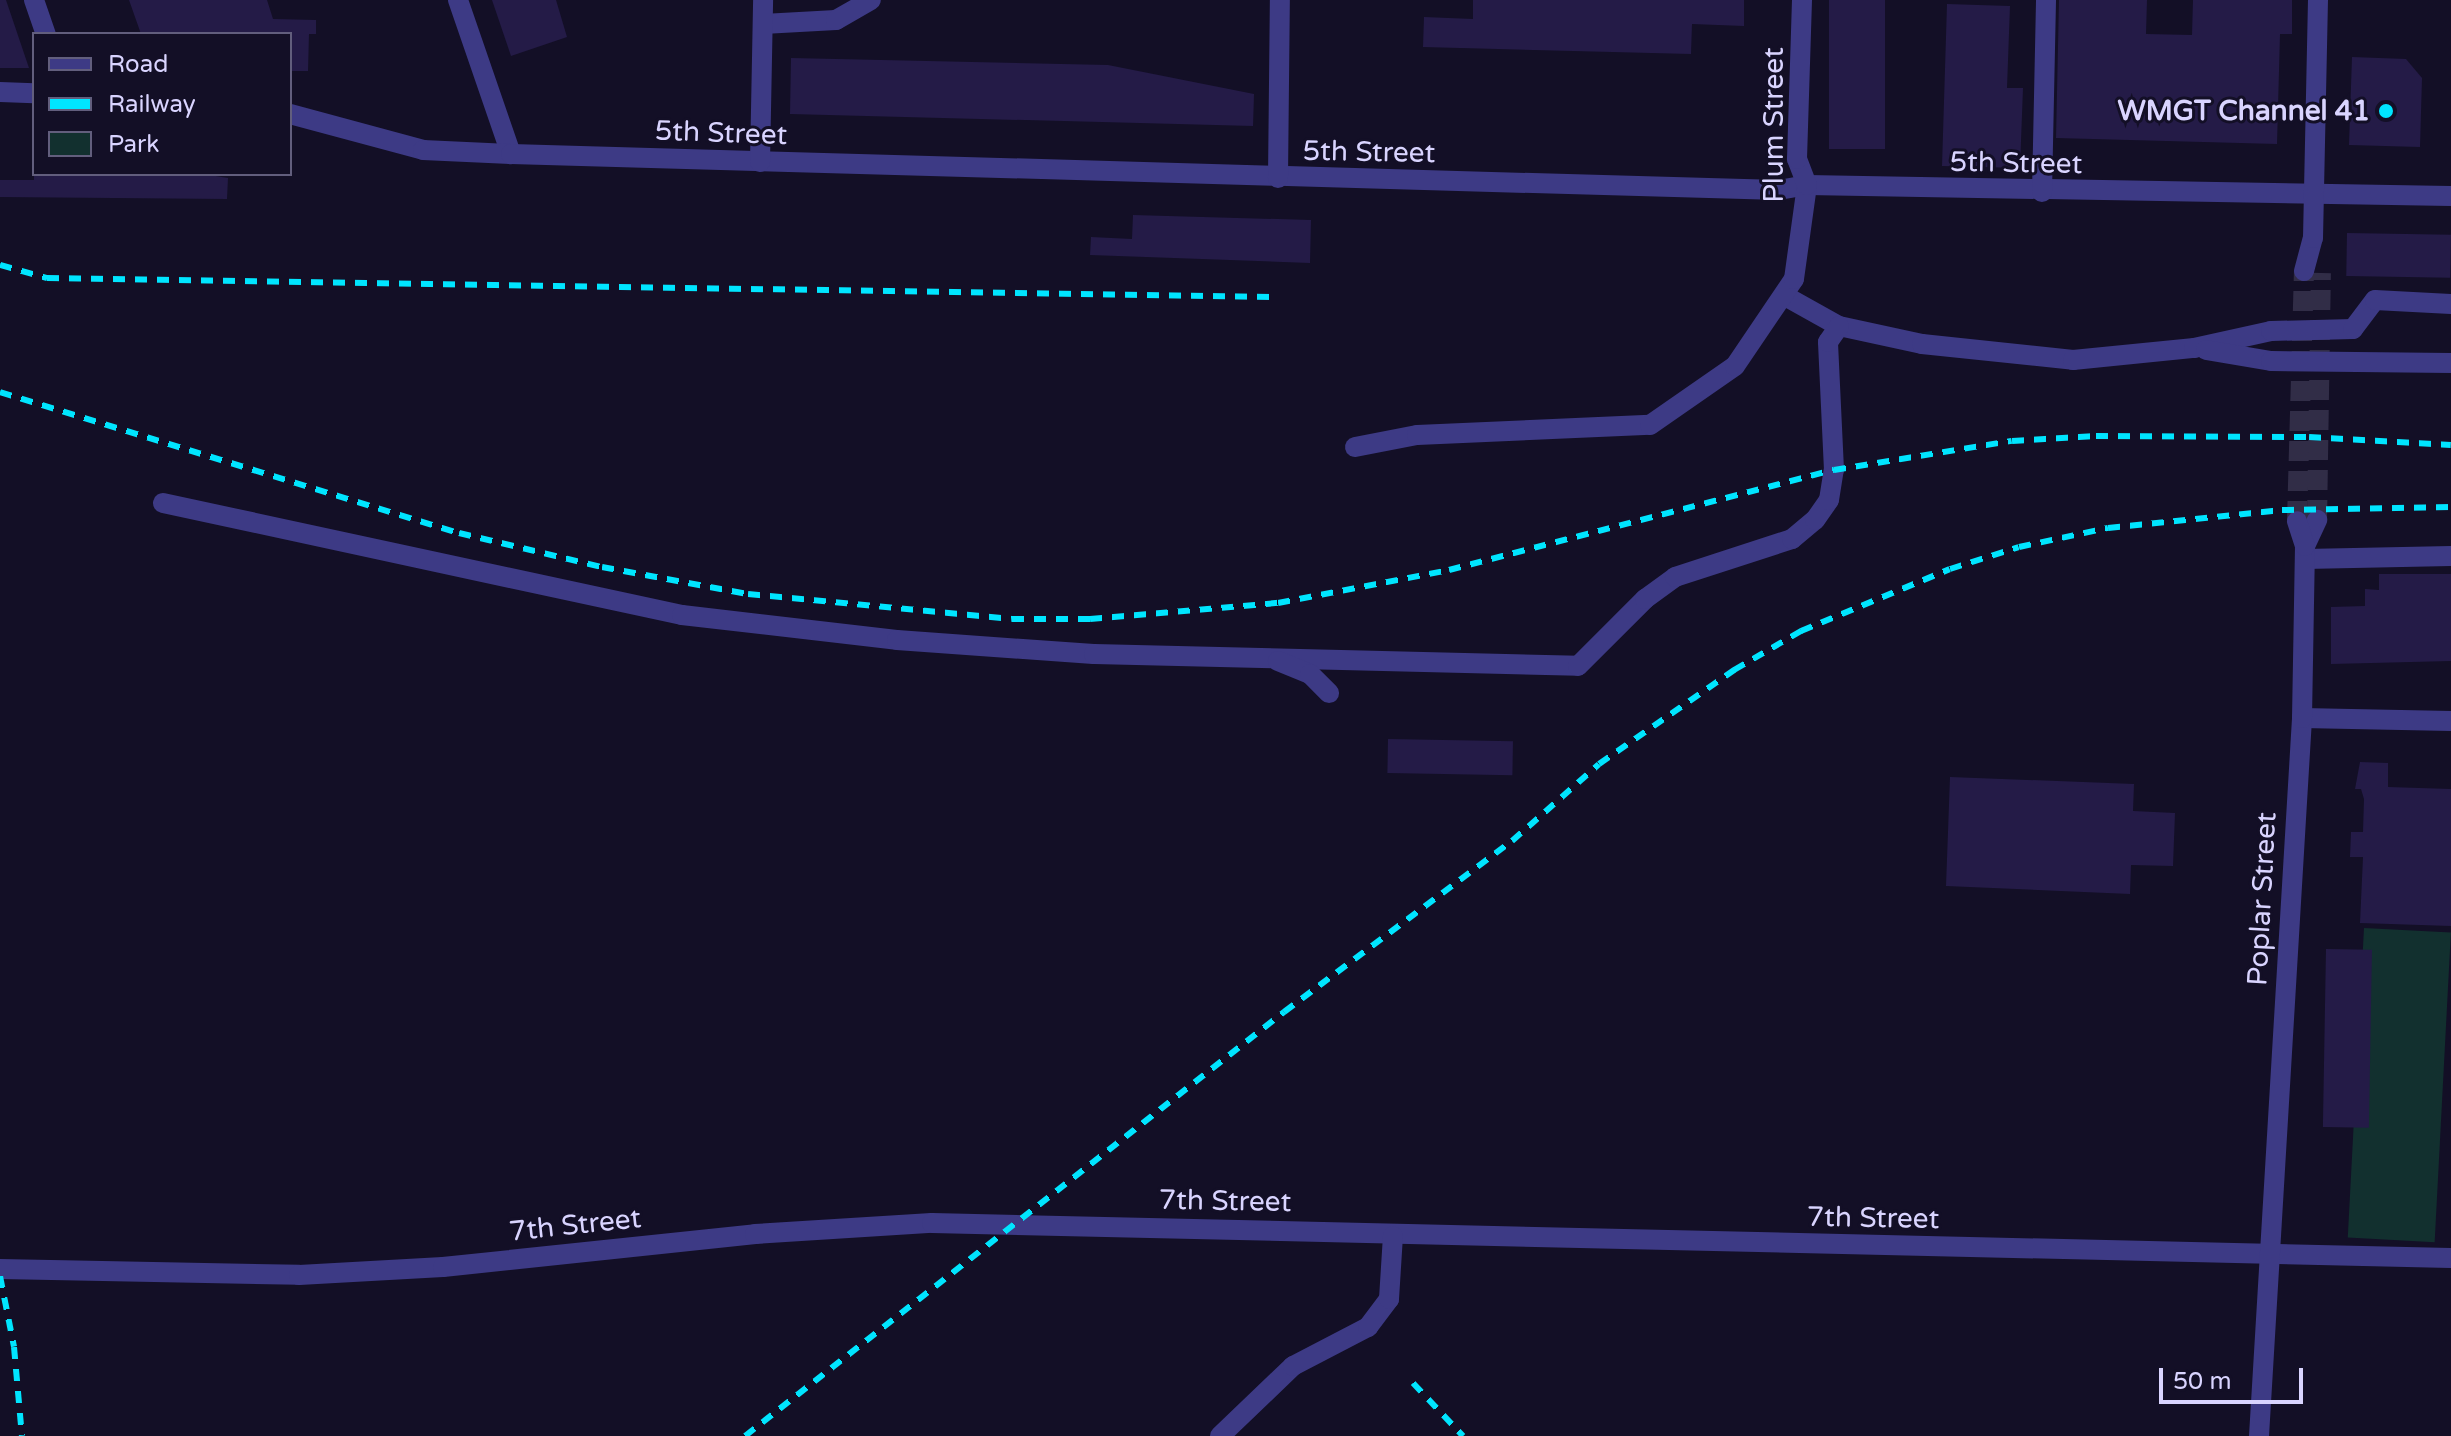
<!DOCTYPE html>
<style>
body{margin:0}
#map{position:relative;width:2451px;height:1436px;overflow:hidden;background:#130f26;font-family:"Varela Round",sans-serif}
div>[style]{position:absolute}
[style*='--x']{left:calc(var(--x)*1px);top:calc(var(--y)*1px);width:calc(var(--w)*1px);rotate:calc(var(--a)*1deg)}
.green>*{inset:0;background:#12302f;transform-origin:0 0}
.building>*{inset:0;background:#241b47;transform-origin:0 0}
.minor-tunnel>*{height:20px;margin-top:-10px;transform-origin:0;background:repeating-linear-gradient(90deg,#312d47 0 20px,transparent 0 30px)}
.minor>*{height:20px;margin:-10px;padding:0 10px;transform-origin:10px;border-radius:10px;background:#3d3a85}
.rail>*{height:6px;margin-top:-3px;transform-origin:0;background:repeating-linear-gradient(90deg,#00e5ff 0 12px,transparent 0 22px)}
.dots>*{width:22px;height:22px;translate:-50% -50%;box-sizing:border-box;border:4px solid #130f26;border-radius:50%}
span{translate:-50% -50%;white-space:nowrap;text-align:center;line-height:1.15;-webkit-text-stroke:6px #130f26;paint-order:stroke}
.poi-label{font-size:28px;color:#d9d4ff;font-weight:700}
.right{translate:-100% -50%;text-align:right}
.street-label{font-size:28px;color:#d9d4ff}
.legend{position:absolute;left:32px;top:32px;width:260px;height:144px;box-sizing:border-box;background:#130f26;border:2px solid #625e7d;margin:0;padding:10px 14px;list-style:none;font-size:24px;color:#d9d4ff}
.legend li{display:flex;align-items:center;gap:16px;height:40px}
.legend b{width:40px;border:2px solid #625e7d}
.scale{position:absolute;left:2159px;top:1368px;width:144px;height:36px;box-sizing:border-box;border:4px solid #d9d4ff;border-top:0;padding-left:10px;font-size:24px;line-height:28px;white-space:nowrap;color:#d9d4ff;-webkit-text-stroke:6px #130f26;paint-order:stroke}
</style>
<div id="map">
<div class="green">
<i style="left:2364px;top:928px;width:87px;height:310px;rotate:3deg"></i>
</div>
<div class="building">
<i style="clip-path:polygon(0 0,6px 0,29px 68px,0 68px)"></i>
<i style="clip-path:polygon(129px 0,267px 0,273px 19px,316px 20px,316px 34px,309px 34px,308px 71px,290px 71px,290px 34px,141px 34px)"></i>
<i style="clip-path:polygon(492px 0,556px 0,567px 37px,511px 56px)"></i>
<i style="clip-path:polygon(1473px 0,1744px 0,1744px 26px,1692px 24px,1691px 54px,1423px 47px,1424px 17px,1473px 19px)"></i>
<i style="left:1829px;top:0;width:56px;height:149px"></i>
<i style="clip-path:polygon(2059px 0,2147px 0,2146px 34px,2192px 35px,2193px 0,2292px 0,2292px 34px,2280px 34px,2277px 144px,2056px 138px)"></i>
<i style="clip-path:polygon(1947px 4px,2010px 6px,2007px 88px,2023px 88px,2020px 168px,1942px 166px)"></i>
<i style="clip-path:polygon(2352px 57px,2406px 59px,2422px 78px,2420px 147px,2349px 145px)"></i>
<i style="clip-path:polygon(791px 58px,1108px 65px,1254px 94px,1253px 126px,790px 114px)"></i>
<i style="clip-path:polygon(34px 174px,203px 174px,228px 178px,227px 199px,0 197px,0 180px,34px 180px)"></i>
<i style="clip-path:polygon(1133px 215px,1311px 220px,1310px 263px,1090px 255px,1091px 237px,1132px 239px)"></i>
<i style="left:2347px;top:233px;width:104px;height:43px;rotate:1deg"></i>
<i style="clip-path:polygon(2379px 574px,2451px 574px,2451px 661px,2331px 664px,2331px 607px,2365px 606px,2365px 589px,2379px 590px)"></i>
<i style="left:1388px;top:739px;width:125px;height:34px;rotate:1deg"></i>
<i style="clip-path:polygon(2360px 762px,2388px 763px,2388px 787px,2451px 789px,2451px 926px,2360px 923px,2363px 857px,2350px 857px,2351px 832px,2363px 832px,2364px 799px,2361px 789px,2355px 789px)"></i>
<i style="clip-path:polygon(1950px 777px,2134px 784px,2133px 811px,2175px 813px,2173px 866px,2131px 865px,2130px 894px,1946px 886px)"></i>
<i style="left:2326px;top:949px;width:46px;height:178px;rotate:1deg"></i>
</div>
<div class="minor-tunnel">
<i style="--x:2317;--y:520;--w:247;--a:-89.1"></i>
<i style="--x:2297;--y:521;--w:250;--a:-88.4"></i>
</div>
<div class="minor">
<i style="--x:34;--y:0;--w:36;--a:71"></i>
<i style="--x:458;--y:0;--w:163;--a:71"></i>
<i style="--x:763;--y:24;--w:73;--a:-3.1"></i>
<i style="--x:836;--y:20;--w:40;--a:-29.7"></i>
<i style="--x:0;--y:92;--w:34;--a:2"></i>
<i style="--x:290;--y:114;--w:138;--a:15.1"></i>
<i style="--x:423;--y:150;--w:88;--a:2.6"></i>
<i style="--x:511;--y:154;--w:1269;--a:1.63"></i>
<i style="--x:1779;--y:190;--w:28;--a:-10"></i>
<i style="--x:1807;--y:185;--w:644;--a:0.98"></i>
<i style="--x:760;--y:162;--w:162;--a:-88.9"></i>
<i style="--x:1278;--y:178;--w:178;--a:-89.4"></i>
<i style="--x:2042;--y:192;--w:192;--a:-88.8"></i>
<i style="--x:2304;--y:271;--w:34;--a:-75"></i>
<i style="--x:2313;--y:238;--w:238;--a:-88.8"></i>
<i style="--x:1785;--y:296;--w:62;--a:29.1"></i>
<i style="--x:1839;--y:326;--w:85;--a:12.2"></i>
<i style="--x:1922;--y:344;--w:152;--a:6"></i>
<i style="--x:2073;--y:360;--w:122;--a:-5.7"></i>
<i style="--x:2194;--y:348;--w:79;--a:-12.4"></i>
<i style="--x:2271;--y:331;--w:82;--a:-1.4"></i>
<i style="--x:2353;--y:329;--w:36;--a:-53"></i>
<i style="--x:2375;--y:300;--w:76;--a:3"></i>
<i style="--x:2206;--y:350;--w:66;--a:9.6"></i>
<i style="--x:2271;--y:361;--w:180;--a:0.6"></i>
<i style="--x:1355;--y:447;--w:63;--a:-11"></i>
<i style="--x:1417;--y:435;--w:233;--a:-2.5"></i>
<i style="--x:1650;--y:425;--w:103;--a:-34.8"></i>
<i style="--x:1735;--y:366;--w:105;--a:-55.9"></i>
<i style="--x:1794;--y:279;--w:95;--a:-82.1"></i>
<i style="--x:1807;--y:185;--w:28;--a:-111"></i>
<i style="--x:1797;--y:159;--w:159;--a:-88.2"></i>
<i style="--x:163;--y:503;--w:531;--a:12.18"></i>
<i style="--x:682;--y:615;--w:216;--a:6.6"></i>
<i style="--x:897;--y:640;--w:197;--a:4.1"></i>
<i style="--x:1094;--y:654;--w:484;--a:1.4"></i>
<i style="--x:1578;--y:666;--w:95;--a:-45"></i>
<i style="--x:1645;--y:599;--w:37;--a:-36"></i>
<i style="--x:1675;--y:577;--w:123;--a:-18"></i>
<i style="--x:1792;--y:539;--w:30;--a:-40"></i>
<i style="--x:1815;--y:520;--w:24;--a:-55"></i>
<i style="--x:1829;--y:500;--w:30;--a:-81"></i>
<i style="--x:1834;--y:470;--w:128;--a:-92.7"></i>
<i style="--x:1828;--y:342;--w:19;--a:-55"></i>
<i style="--x:2305;--y:546;--w:29;--a:-65"></i>
<i style="--x:2305;--y:559;--w:146;--a:-1.2"></i>
<i style="--x:1278;--y:661;--w:35;--a:22"></i>
<i style="--x:1310;--y:674;--w:27;--a:45"></i>
<i style="--x:2302;--y:718;--w:149;--a:1.2"></i>
<i style="--x:0;--y:1269;--w:299;--a:1.1"></i>
<i style="--x:299;--y:1275;--w:144;--a:-3.2"></i>
<i style="--x:443;--y:1267;--w:314;--a:-6"></i>
<i style="--x:755;--y:1234;--w:177;--a:-3.6"></i>
<i style="--x:932;--y:1223;--w:1519;--a:1.32"></i>
<i style="--x:1220;--y:1436;--w:101;--a:-43.8"></i>
<i style="--x:1293;--y:1366;--w:85;--a:-27.5"></i>
<i style="--x:1368;--y:1327;--w:35;--a:-53"></i>
<i style="--x:1389;--y:1299;--w:63;--a:-86.4"></i>
<i style="--x:2259;--y:1436;--w:719;--a:-86.57"></i>
<i style="--x:2302;--y:718;--w:172;--a:-89"></i>
<i style="--x:2305;--y:546;--w:26;--a:-108"></i>
</div>
<div class="rail">
<i style="--x:0;--y:265;--w:49;--a:15.5"></i>
<i style="--x:47;--y:278;--w:1228;--a:0.89"></i>
<i style="--x:0;--y:392;--w:480;--a:17.1"></i>
<i style="--x:459;--y:533;--w:147;--a:13.4"></i>
<i style="--x:602;--y:567;--w:148;--a:10.5"></i>
<i style="--x:748;--y:594;--w:265;--a:5.4"></i>
<i style="--x:1012;--y:619;--w:78;--a:0"></i>
<i style="--x:1090;--y:619;--w:189;--a:-4.9"></i>
<i style="--x:1278;--y:603;--w:174;--a:-10.9"></i>
<i style="--x:1449;--y:570;--w:398;--a:-14.6"></i>
<i style="--x:1834;--y:470;--w:180;--a:-9.3"></i>
<i style="--x:2012;--y:441;--w:84;--a:-3.4"></i>
<i style="--x:2096;--y:436;--w:213;--a:0.3"></i>
<i style="--x:2309;--y:437;--w:142;--a:3.2"></i>
<i style="--x:0;--y:1276;--w:72;--a:78.8"></i>
<i style="--x:14;--y:1347;--w:89;--a:84.9"></i>
<i style="--x:1413;--y:1383;--w:73;--a:46.7"></i>
<i style="--x:745;--y:1436;--w:686;--a:-38.19"></i>
<i style="--x:1284;--y:1012;--w:285;--a:-36.9"></i>
<i style="--x:1512;--y:841;--w:116;--a:-41.5"></i>
<i style="--x:1599;--y:764;--w:165;--a:-34.8"></i>
<i style="--x:1734;--y:670;--w:78;--a:-30.2"></i>
<i style="--x:1801;--y:631;--w:161;--a:-22.6"></i>
<i style="--x:1950;--y:569;--w:72;--a:-17.7"></i>
<i style="--x:2019;--y:547;--w:91;--a:-12.1"></i>
<i style="--x:2108;--y:528;--w:175;--a:-5.9"></i>
<i style="--x:2282;--y:510;--w:169;--a:-1"></i>
</div>
<div class="dots">
<i style="left:2386px;top:111px;background:#00e5ff"></i>
</div>
<div class="poi-label">
<span class="right" style="left:2370px;top:111px">WMGT Channel 41</span>
</div>
<div class="street-label">
<span style="left:1774px;top:125px;rotate:-90deg">Plum Street</span>
<span style="left:721px;top:133px;rotate:2deg">5th Street</span>
<span style="left:1369px;top:152px;rotate:1deg">5th Street</span>
<span style="left:2016px;top:163px;rotate:1deg">5th Street</span>
<span style="left:2262px;top:899px;rotate:-87deg">Poplar Street</span>
<span style="left:1225px;top:1201px;rotate:1deg">7th Street</span>
<span style="left:1873px;top:1218px;rotate:1deg">7th Street</span>
<span style="left:575px;top:1225px;rotate:-6deg">7th Street</span>
</div>
<ul class="legend">
<li><b style="height:10px;background:#3d3a85"></b>Road</li>
<li><b style="height:10px;background:#00e5ff"></b>Railway</li>
<li><b style="height:22px;background:#12302f"></b>Park</li>
</ul>
<div class="scale">50 m</div>
</div>
